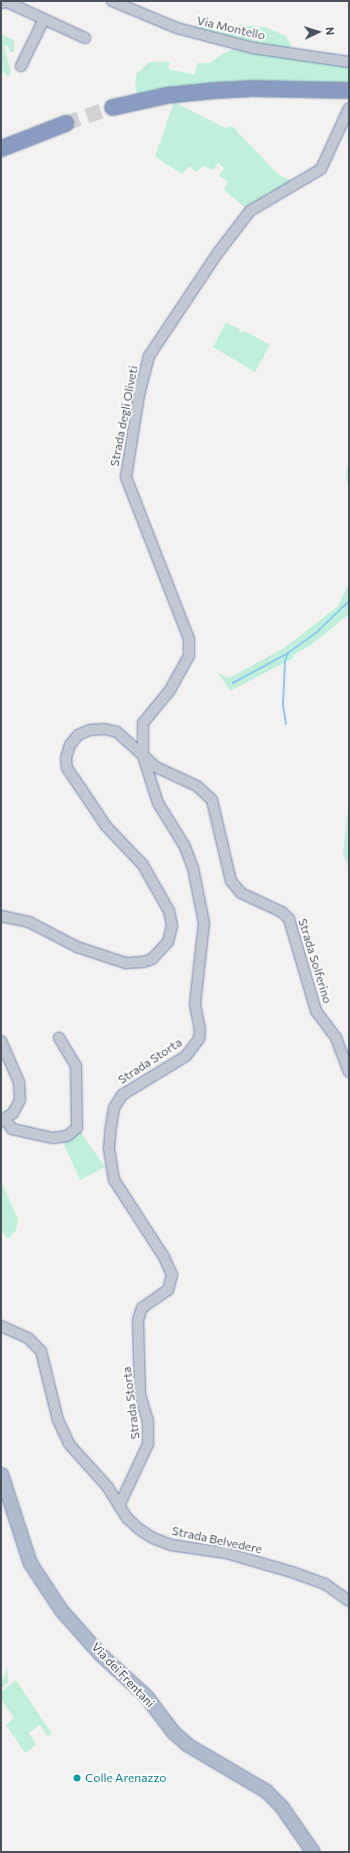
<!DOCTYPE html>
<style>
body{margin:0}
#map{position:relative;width:350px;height:1853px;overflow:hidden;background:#f3f2f1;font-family:Commissioner,sans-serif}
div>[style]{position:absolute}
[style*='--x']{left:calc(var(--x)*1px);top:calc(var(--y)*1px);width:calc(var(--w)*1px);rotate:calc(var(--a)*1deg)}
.green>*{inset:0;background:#c0f0db}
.stream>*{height:2px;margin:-1px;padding:0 1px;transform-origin:1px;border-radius:1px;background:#8dcaed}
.highway-tunnel>*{height:15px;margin-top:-7.5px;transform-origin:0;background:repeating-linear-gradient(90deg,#d1d2d4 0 15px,transparent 0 23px)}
.roads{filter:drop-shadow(0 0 1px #7486ac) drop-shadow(0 0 1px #7486ac)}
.minor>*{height:10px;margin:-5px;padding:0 5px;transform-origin:5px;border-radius:5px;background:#c2c9d3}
.major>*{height:13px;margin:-6.5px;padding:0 6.5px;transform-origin:6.5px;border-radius:6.5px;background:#b1bbd0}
.highway>*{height:15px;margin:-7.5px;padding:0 7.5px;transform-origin:7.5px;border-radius:7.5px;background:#899bc0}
.dots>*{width:11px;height:11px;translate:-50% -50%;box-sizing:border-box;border:2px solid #fff;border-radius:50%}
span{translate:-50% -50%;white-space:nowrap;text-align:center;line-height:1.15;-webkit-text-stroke:3.5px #fff;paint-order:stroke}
.street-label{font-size:12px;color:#49515f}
.culture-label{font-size:12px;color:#0d838f}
.left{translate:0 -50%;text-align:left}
.frame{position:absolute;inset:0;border:2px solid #49515f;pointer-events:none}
.north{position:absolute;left:298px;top:12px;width:40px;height:40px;-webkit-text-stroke:3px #fff;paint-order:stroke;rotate:86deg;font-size:11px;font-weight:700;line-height:16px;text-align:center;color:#49515f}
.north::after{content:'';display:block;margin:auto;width:14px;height:18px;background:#49515f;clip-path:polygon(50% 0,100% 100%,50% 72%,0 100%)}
</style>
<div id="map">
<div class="green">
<i style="clip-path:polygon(200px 22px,226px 28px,242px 25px,265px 27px,286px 36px,291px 45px,290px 50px,233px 40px,198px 28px)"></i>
<i style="clip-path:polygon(1px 34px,14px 40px,14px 52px,10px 52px,7px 45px,4px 47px,11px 72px,8px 77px,1px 69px)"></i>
<i style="clip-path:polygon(236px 48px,349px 63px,349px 83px,231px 81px,137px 95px,135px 83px,137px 73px,150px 62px,170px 62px,168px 69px,194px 75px,198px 63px,210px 63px,222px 54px)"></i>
<i style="clip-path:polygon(174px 102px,225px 128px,232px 126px,279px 175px,292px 181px,248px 210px,224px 190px,228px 181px,219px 176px,224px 168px,218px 163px,213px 170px,204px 166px,196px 172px,190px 166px,182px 174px,163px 162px,155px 156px)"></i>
<i style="clip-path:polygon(226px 322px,239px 329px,240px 333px,245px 331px,270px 345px,255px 372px,213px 347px)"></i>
<i style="clip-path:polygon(349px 458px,349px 493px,346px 474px)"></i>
<i style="clip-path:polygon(349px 583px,349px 614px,311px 645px,295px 654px,292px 659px,230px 691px,218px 673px,229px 678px,284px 648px,338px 606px)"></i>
<i style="clip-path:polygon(349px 798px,349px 868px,343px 854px)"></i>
<i style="clip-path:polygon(79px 1130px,105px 1167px,80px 1180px,62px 1140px)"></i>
<i style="clip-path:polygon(1px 1181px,18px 1219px,16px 1230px,8px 1239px,1px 1230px)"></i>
<i style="clip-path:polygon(7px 1667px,8px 1682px,1px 1689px,1px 1680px,5px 1676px)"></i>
<i style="clip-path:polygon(16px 1680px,52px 1734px,48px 1737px,40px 1725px,29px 1733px,36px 1745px,25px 1753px,6px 1725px,14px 1718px,1px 1699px,1px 1692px)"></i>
</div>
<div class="stream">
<i style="--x:233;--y:683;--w:63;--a:-28.6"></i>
<i style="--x:288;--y:653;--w:37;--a:-36"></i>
<i style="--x:318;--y:631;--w:43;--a:-44.1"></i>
<i style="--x:286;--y:724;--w:20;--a:-99"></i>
<i style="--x:283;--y:704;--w:43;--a:-87.3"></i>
<i style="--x:285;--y:661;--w:9;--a:-69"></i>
</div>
<div class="highway-tunnel">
<i style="--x:65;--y:123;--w:50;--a:-18.8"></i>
</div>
<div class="roads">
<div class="minor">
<i style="--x:112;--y:1;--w:70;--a:22.6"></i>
<i style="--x:177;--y:28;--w:79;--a:14.7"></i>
<i style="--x:253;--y:48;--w:97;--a:8.3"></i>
<i style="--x:1;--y:3;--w:6;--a:-9"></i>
<i style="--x:7;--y:2;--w:86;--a:24.8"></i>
<i style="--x:21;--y:66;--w:52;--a:-63.9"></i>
<i style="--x:1;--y:916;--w:29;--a:12"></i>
<i style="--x:29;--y:922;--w:54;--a:27.5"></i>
<i style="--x:77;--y:947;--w:52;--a:18.1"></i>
<i style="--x:126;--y:963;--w:17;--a:-3"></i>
<i style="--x:143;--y:962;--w:9;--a:-18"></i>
<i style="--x:152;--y:959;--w:23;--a:-47"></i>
<i style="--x:168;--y:942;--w:16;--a:-76"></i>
<i style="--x:172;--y:926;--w:15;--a:-101"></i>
<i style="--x:169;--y:911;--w:53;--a:-119.5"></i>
<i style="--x:143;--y:865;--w:54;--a:-133.5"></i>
<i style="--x:106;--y:826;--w:70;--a:-123.9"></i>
<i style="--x:67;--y:768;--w:10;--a:-96"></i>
<i style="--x:66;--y:758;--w:14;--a:-73"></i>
<i style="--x:70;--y:745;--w:13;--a:-51"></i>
<i style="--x:78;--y:735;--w:13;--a:-23"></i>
<i style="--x:90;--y:730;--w:14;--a:-4"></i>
<i style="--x:104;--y:729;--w:13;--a:13"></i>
<i style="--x:117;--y:732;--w:52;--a:41.9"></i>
<i style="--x:156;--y:767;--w:45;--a:24.9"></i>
<i style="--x:197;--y:786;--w:21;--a:43"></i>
<i style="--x:212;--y:800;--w:83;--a:76.8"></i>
<i style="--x:231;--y:881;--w:16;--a:50"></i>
<i style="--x:241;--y:893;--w:45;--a:24.9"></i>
<i style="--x:282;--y:912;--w:10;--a:45"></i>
<i style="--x:289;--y:919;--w:96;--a:73.6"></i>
<i style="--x:316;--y:1011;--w:34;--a:53"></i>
<i style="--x:336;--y:1038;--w:36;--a:69"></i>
<i style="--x:1;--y:1041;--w:45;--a:66.3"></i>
<i style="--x:19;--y:1082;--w:18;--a:87"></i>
<i style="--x:20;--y:1100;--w:15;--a:118"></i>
<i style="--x:13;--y:1113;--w:14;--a:146"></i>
<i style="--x:5;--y:1119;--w:12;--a:55"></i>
<i style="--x:12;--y:1129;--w:42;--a:12.4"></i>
<i style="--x:53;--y:1138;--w:14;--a:-8"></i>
<i style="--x:67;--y:1136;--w:13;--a:-39"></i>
<i style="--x:77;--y:1128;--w:62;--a:-90.9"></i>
<i style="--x:76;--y:1066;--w:33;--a:-121"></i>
<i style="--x:1;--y:1326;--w:30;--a:24"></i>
<i style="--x:28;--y:1338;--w:18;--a:45"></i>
<i style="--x:41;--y:1351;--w:71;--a:76.2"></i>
<i style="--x:58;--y:1420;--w:26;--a:65"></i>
<i style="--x:69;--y:1444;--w:57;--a:47.9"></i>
<i style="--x:107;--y:1486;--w:38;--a:58"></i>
<i style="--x:127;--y:1518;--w:16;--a:43"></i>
<i style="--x:139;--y:1529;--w:17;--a:33"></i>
<i style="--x:153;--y:1538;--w:19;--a:21"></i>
<i style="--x:171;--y:1545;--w:56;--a:8.3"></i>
<i style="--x:226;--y:1553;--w:69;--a:16.1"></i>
<i style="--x:292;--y:1572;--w:35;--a:20"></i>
<i style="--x:325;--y:1584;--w:29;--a:35"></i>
<i style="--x:119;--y:1506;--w:68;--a:-64.9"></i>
<i style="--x:148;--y:1444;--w:23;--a:-90"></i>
<i style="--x:148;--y:1421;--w:28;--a:-107"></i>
<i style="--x:140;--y:1394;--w:74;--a:-91.5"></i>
<i style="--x:138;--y:1320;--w:13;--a:-72"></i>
<i style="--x:142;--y:1308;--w:32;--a:-35"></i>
<i style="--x:168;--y:1290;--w:16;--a:-75"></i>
<i style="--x:172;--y:1275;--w:20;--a:-114"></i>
<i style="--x:164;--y:1257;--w:92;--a:-123"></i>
<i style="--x:114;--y:1180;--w:32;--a:-99"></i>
<i style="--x:109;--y:1148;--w:21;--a:-85"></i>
<i style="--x:111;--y:1127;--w:19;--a:-81"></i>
<i style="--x:114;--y:1108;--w:15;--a:-58"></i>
<i style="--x:122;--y:1095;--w:75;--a:-31.4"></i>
<i style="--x:186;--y:1056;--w:21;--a:-53"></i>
<i style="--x:199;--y:1039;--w:9;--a:-84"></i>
<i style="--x:200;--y:1030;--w:26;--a:-101"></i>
<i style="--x:195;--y:1004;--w:81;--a:-83.7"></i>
<i style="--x:204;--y:923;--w:56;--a:-101.3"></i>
<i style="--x:193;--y:868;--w:25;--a:-111"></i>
<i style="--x:184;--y:845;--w:49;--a:-121.8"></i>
<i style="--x:158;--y:803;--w:49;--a:-107.7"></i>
<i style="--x:143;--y:756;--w:33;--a:-90"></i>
<i style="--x:143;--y:723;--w:43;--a:-50.7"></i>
<i style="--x:170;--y:690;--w:39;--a:-61"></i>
<i style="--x:189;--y:656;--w:17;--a:-90"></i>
<i style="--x:189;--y:639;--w:174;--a:-111.3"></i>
<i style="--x:126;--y:477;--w:83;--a:-81"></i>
<i style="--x:139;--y:395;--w:40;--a:-75.6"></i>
<i style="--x:149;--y:356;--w:123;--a:-56.3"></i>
<i style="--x:217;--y:254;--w:54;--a:-52.5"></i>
<i style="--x:250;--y:211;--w:82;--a:-30.6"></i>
<i style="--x:321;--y:169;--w:67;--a:-65.3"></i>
</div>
<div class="major">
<i style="--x:1;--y:1474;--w:94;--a:72"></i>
<i style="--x:30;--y:1563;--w:56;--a:56.6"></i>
<i style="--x:61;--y:1610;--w:59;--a:48.4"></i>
<i style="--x:100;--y:1654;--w:62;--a:42.4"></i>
<i style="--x:146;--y:1696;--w:45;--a:53.1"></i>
<i style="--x:173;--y:1732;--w:20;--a:41"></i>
<i style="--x:188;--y:1745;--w:91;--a:30.5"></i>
<i style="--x:266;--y:1791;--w:21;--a:45"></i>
<i style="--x:281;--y:1806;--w:56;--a:55.2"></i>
</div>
<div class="highway">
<i style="--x:112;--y:107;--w:55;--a:-12.5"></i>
<i style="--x:166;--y:95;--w:49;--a:-5.8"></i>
<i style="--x:215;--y:90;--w:34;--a:-3"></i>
<i style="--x:249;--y:88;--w:100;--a:1.1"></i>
<i style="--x:1;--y:148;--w:69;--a:-21.3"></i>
</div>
</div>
<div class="dots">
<i style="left:77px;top:1778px;background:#0f9aa8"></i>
</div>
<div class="street-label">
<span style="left:231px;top:28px;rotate:13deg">Via Montello</span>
<span style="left:124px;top:416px;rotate:-79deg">Strada degli Oliveti</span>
<span style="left:315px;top:961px;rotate:73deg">Strada Solferino</span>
<span style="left:150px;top:1061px;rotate:-33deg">Strada Storta</span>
<span style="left:131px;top:1403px;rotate:-97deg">Strada Storta</span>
<span style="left:217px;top:1540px;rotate:12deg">Strada Belvedere</span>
<span style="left:123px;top:1675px;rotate:46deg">Via dei Frentani</span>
</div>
<div class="culture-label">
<span class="left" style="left:85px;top:1778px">Colle Arenazzo</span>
</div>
<div class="frame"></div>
<div class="north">N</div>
</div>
